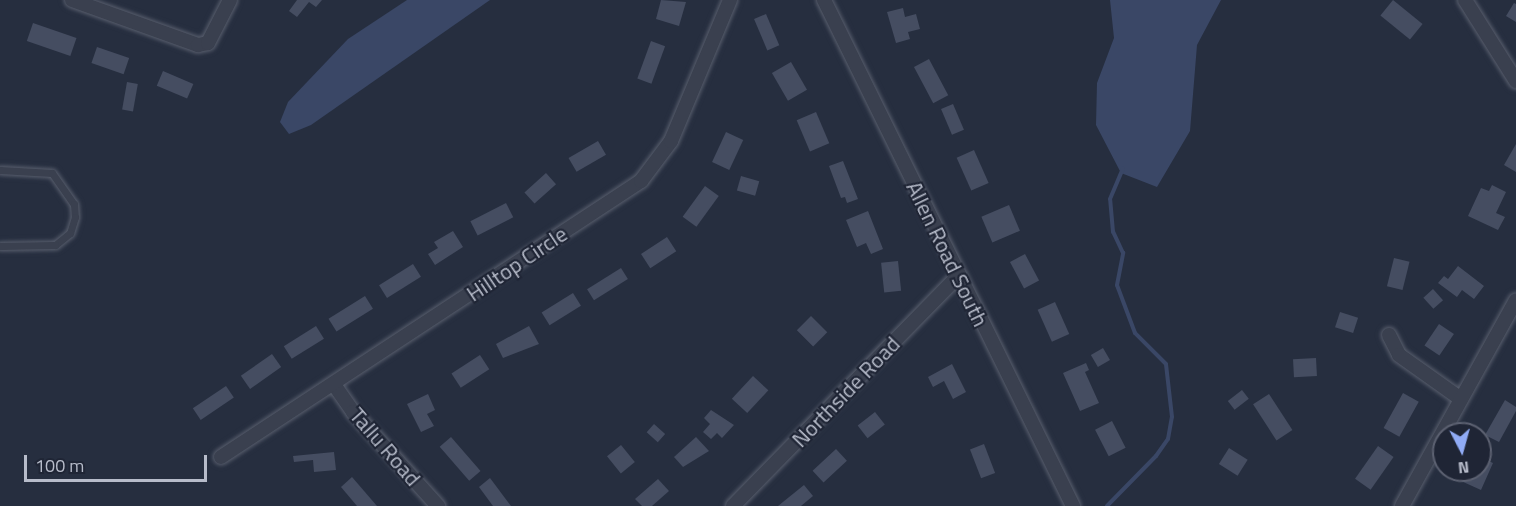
<!DOCTYPE html>
<style>
body{margin:0}
#map{position:relative;width:1516px;height:506px;overflow:hidden;background:#262e3f;font-family:"Titillium Web",sans-serif}
div>[style]{position:absolute}
[style*='--x']{left:calc(var(--x)*1px);top:calc(var(--y)*1px);width:calc(var(--w)*1px);rotate:calc(var(--a)*1deg)}
.water>*{inset:0;background:#3a4766}
.stream>*{height:4px;margin:-2px;padding:0 2px;transform-origin:2px;border-radius:2px;background:#3a4766}
.building>*{inset:0;background:#454d61;transform-origin:0 0}
.roads{filter:drop-shadow(0 0 2px #585e6d) drop-shadow(0 0 2px #585e6d)}
.service>*{height:7px;margin:-3.5px;padding:0 3.5px;transform-origin:3.5px;border-radius:3.5px;background:#3a404f}
.minor>*{height:14px;margin:-7px;padding:0 7px;transform-origin:7px;border-radius:7px;background:#3a404f}
span{translate:-50% -50%;white-space:nowrap;text-align:center;line-height:1.15;-webkit-text-stroke:4.5px #1f2535;paint-order:stroke}
.street-label{font-size:22px;color:#b7bcca}
.north{position:absolute;left:1432px;top:422px;width:60px;height:60px;box-sizing:border-box;background:#1f2535;border:2px solid #5c6171;border-radius:50%;rotate:174deg;font-size:16px;font-weight:700;line-height:24px;text-align:center;color:#b7bcca}
.north::after{content:'';display:block;margin:auto;width:21px;height:27px;background:#90abf5;clip-path:polygon(50% 0,100% 100%,50% 72%,0 100%)}
.scale{position:absolute;left:24px;top:455px;width:183px;height:27px;box-sizing:border-box;border:3px solid #b7bcca;border-top:0;padding-left:8px;font-size:18px;line-height:21px;white-space:nowrap;color:#b7bcca;-webkit-text-stroke:4px #1f2535;paint-order:stroke}
</style>
<div id="map">
<div class="water">
<i style="clip-path:polygon(407px 0,490px 0,311px 125px,289px 134px,280px 122px,288px 102px,348px 39px)"></i>
<i style="clip-path:polygon(1110px 0,1221px 0,1197px 45px,1190px 131px,1157px 187px,1121px 173px,1096px 125px,1097px 83px,1114px 38px)"></i>
</div>
<div class="stream">
<i style="--x:1107;--y:506;--w:70;--a:-45.6"></i>
<i style="--x:1156;--y:456;--w:21;--a:-55"></i>
<i style="--x:1168;--y:439;--w:22;--a:-80"></i>
<i style="--x:1172;--y:417;--w:53;--a:-96.5"></i>
<i style="--x:1166;--y:364;--w:44;--a:-135"></i>
<i style="--x:1135;--y:333;--w:51;--a:-110.6"></i>
<i style="--x:1117;--y:285;--w:33;--a:-79"></i>
<i style="--x:1123;--y:253;--w:23;--a:-115"></i>
<i style="--x:1113;--y:232;--w:33;--a:-95"></i>
<i style="--x:1110;--y:199;--w:33;--a:-67"></i>
</div>
<div class="building">
<i style="clip-path:polygon(297px 0,322px 0,316px 7px,309px 2px,297px 17px,289px 11px)"></i>
<i style="clip-path:polygon(661px 0,686px 2px,679px 26px,656px 19px)"></i>
<i style="left:1393px;top:0;width:38px;height:20px;rotate:39deg"></i>
<i style="clip-path:polygon(1514px 3px,1516px 4px,1516px 22px,1506px 16px)"></i>
<i style="clip-path:polygon(903px 8px,905px 17px,916px 14px,920px 29px,908px 32px,910px 39px,896px 43px,887px 12px)"></i>
<i style="left:766px;top:14px;width:34px;height:13px;rotate:67deg"></i>
<i style="left:33px;top:23px;width:46px;height:19px;rotate:19deg"></i>
<i style="left:651px;top:41px;width:15px;height:40px;rotate:20deg"></i>
<i style="left:97px;top:47px;width:34px;height:17px;rotate:19deg"></i>
<i style="left:929px;top:59px;width:41px;height:17px;rotate:62deg"></i>
<i style="left:791px;top:62px;width:32px;height:22px;rotate:60deg"></i>
<i style="left:163px;top:71px;width:33px;height:16px;rotate:23deg"></i>
<i style="left:127px;top:82px;width:11px;height:28px;rotate:10deg"></i>
<i style="left:953px;top:104px;width:28px;height:13px;rotate:67deg"></i>
<i style="left:816px;top:112px;width:34px;height:21px;rotate:67deg"></i>
<i style="left:726px;top:132px;width:19px;height:33px;rotate:25deg"></i>
<i style="left:598px;top:141px;width:16px;height:34px;rotate:60deg"></i>
<i style="clip-path:polygon(1516px 144px,1516px 172px,1504px 165px)"></i>
<i style="left:974px;top:150px;width:36px;height:19px;rotate:66deg"></i>
<i style="clip-path:polygon(843px 161px,858px 199px,847px 203px,845px 197px,841px 198px,829px 166px)"></i>
<i style="left:546px;top:173px;width:15px;height:29px;rotate:48deg"></i>
<i style="left:741px;top:176px;width:19px;height:15px;rotate:16deg"></i>
<i style="clip-path:polygon(1492px 185px,1506px 192px,1496px 213px,1505px 217px,1498px 230px,1468px 216px,1481px 188px,1489px 191px)"></i>
<i style="left:705px;top:186px;width:17px;height:38px;rotate:36deg"></i>
<i style="left:506px;top:203px;width:16px;height:40px;rotate:63deg"></i>
<i style="left:1009px;top:205px;width:28px;height:30px;rotate:67deg"></i>
<i style="clip-path:polygon(868px 211px,883px 249px,871px 254px,866px 243px,857px 247px,846px 220px)"></i>
<i style="clip-path:polygon(453px 231px,463px 247px,435px 265px,428px 254px,438px 248px,434px 242px)"></i>
<i style="left:667px;top:237px;width:17px;height:31px;rotate:57deg"></i>
<i style="left:1025px;top:254px;width:30px;height:17px;rotate:62deg"></i>
<i style="left:1394px;top:258px;width:16px;height:29px;rotate:14deg"></i>
<i style="left:898px;top:261px;width:30px;height:17px;rotate:84deg"></i>
<i style="left:413px;top:264px;width:15px;height:40px;rotate:58deg"></i>
<i style="clip-path:polygon(1458px 266px,1484px 286px,1474px 299px,1462px 290px,1457px 297px,1438px 283px,1444px 276px,1448px 279px)"></i>
<i style="left:621px;top:268px;width:13px;height:40px;rotate:58deg"></i>
<i style="left:1433px;top:289px;width:15px;height:13px;rotate:48deg"></i>
<i style="left:573px;top:293px;width:15px;height:37px;rotate:58deg"></i>
<i style="left:365px;top:296px;width:15px;height:43px;rotate:58deg"></i>
<i style="left:1055px;top:302px;width:35px;height:19px;rotate:66deg"></i>
<i style="left:1340px;top:312px;width:19px;height:16px;rotate:18deg"></i>
<i style="left:811px;top:316px;width:23px;height:20px;rotate:45deg"></i>
<i style="left:1439px;top:324px;width:18px;height:26px;rotate:34deg"></i>
<i style="left:316px;top:326px;width:15px;height:38px;rotate:58deg"></i>
<i style="clip-path:polygon(529px 326px,539px 344px,503px 358px,496px 344px)"></i>
<i style="left:1103px;top:348px;width:14px;height:14px;rotate:60deg"></i>
<i style="left:272px;top:354px;width:16px;height:38px;rotate:55deg"></i>
<i style="left:480px;top:355px;width:17px;height:34px;rotate:57deg"></i>
<i style="left:1316px;top:358px;width:18px;height:23px;rotate:87deg"></i>
<i style="clip-path:polygon(1086px 363px,1089px 370px,1085px 372px,1099px 403px,1080px 411px,1063px 373px)"></i>
<i style="clip-path:polygon(952px 364px,966px 392px,953px 399px,944px 381px,933px 387px,928px 377px)"></i>
<i style="left:753px;top:376px;width:21px;height:31px;rotate:43deg"></i>
<i style="left:226px;top:386px;width:14px;height:40px;rotate:56deg"></i>
<i style="left:1242px;top:390px;width:11px;height:18px;rotate:52deg"></i>
<i style="left:1403px;top:393px;width:18px;height:40px;rotate:29deg"></i>
<i style="clip-path:polygon(428px 394px,435px 410px,427px 414px,434px 426px,421px 432px,407px 404px)"></i>
<i style="left:1269px;top:394px;width:43px;height:19px;rotate:57deg"></i>
<i style="clip-path:polygon(1505px 400px,1516px 407px,1516px 411px,1499px 442px,1485px 435px)"></i>
<i style="clip-path:polygon(711px 410px,734px 425px,722px 438px,717px 433px,711px 439px,703px 432px,710px 424px,704px 418px)"></i>
<i style="left:875px;top:412px;width:16px;height:22px;rotate:52deg"></i>
<i style="left:1112px;top:421px;width:30px;height:19px;rotate:63deg"></i>
<i style="left:654px;top:424px;width:15px;height:11px;rotate:42deg"></i>
<i style="left:451px;top:437px;width:45px;height:15px;rotate:49deg"></i>
<i style="clip-path:polygon(696px 437px,709px 451px,683px 467px,674px 457px)"></i>
<i style="left:984px;top:444px;width:31px;height:15px;rotate:69deg"></i>
<i style="left:621px;top:445px;width:22px;height:18px;rotate:51deg"></i>
<i style="left:1378px;top:446px;width:19px;height:40px;rotate:35deg"></i>
<i style="left:1229px;top:448px;width:22px;height:19px;rotate:32deg"></i>
<i style="left:836px;top:449px;width:16px;height:32px;rotate:47deg"></i>
<i style="clip-path:polygon(334px 452px,336px 470px,314px 472px,313px 460px,294px 462px,293px 456px)"></i>
<i style="clip-path:polygon(1480px 457px,1493px 463px,1481px 490px,1461px 481px,1466px 470px,1480px 470px)"></i>
<i style="clip-path:polygon(352px 477px,377px 506px,357px 506px,341px 487px)"></i>
<i style="clip-path:polygon(490px 478px,511px 506px,493px 506px,479px 487px)"></i>
<i style="clip-path:polygon(658px 479px,669px 491px,652px 506px,642px 506px,635px 499px)"></i>
<i style="clip-path:polygon(804px 485px,813px 496px,801px 506px,778px 506px)"></i>
</div>
<div class="roads">
<div class="service">
<i style="--x:0;--y:170;--w:52;--a:3.3"></i>
<i style="--x:52;--y:173;--w:38;--a:55"></i>
<i style="--x:74;--y:204;--w:13;--a:86"></i>
<i style="--x:75;--y:217;--w:17;--a:107"></i>
<i style="--x:70;--y:233;--w:19;--a:141"></i>
<i style="--x:55;--y:245;--w:55;--a:179"></i>
</div>
<div class="minor">
<i style="--x:72;--y:0;--w:134;--a:19.7"></i>
<i style="--x:198;--y:45;--w:10;--a:-11"></i>
<i style="--x:208;--y:43;--w:48;--a:-62.9"></i>
<i style="--x:824;--y:0;--w:564;--a:63.8"></i>
<i style="--x:1465;--y:0;--w:96;--a:57.8"></i>
<i style="--x:1389;--y:335;--w:22;--a:63"></i>
<i style="--x:1399;--y:355;--w:76;--a:35.4"></i>
<i style="--x:335;--y:386;--w:32;--a:55"></i>
<i style="--x:353;--y:412;--w:127;--a:47.9"></i>
<i style="--x:221;--y:457;--w:503;--a:-33.31"></i>
<i style="--x:641;--y:181;--w:50;--a:-53.1"></i>
<i style="--x:671;--y:141;--w:153;--a:-67.3"></i>
<i style="--x:733;--y:506;--w:322;--a:-45.6"></i>
<i style="--x:1402;--y:506;--w:235;--a:-61"></i>
</div>
</div>
<div class="street-label">
<span style="left:947px;top:254px;rotate:64deg">Allen Road South</span>
<span style="left:517px;top:264px;rotate:-34deg">Hilltop Circle</span>
<span style="left:846px;top:392px;rotate:-46deg">Northside Road</span>
<span style="left:385px;top:447px;rotate:49deg">Tallu Road</span>
</div>
<div class="north">N</div>
<div class="scale">100 m</div>
</div>
